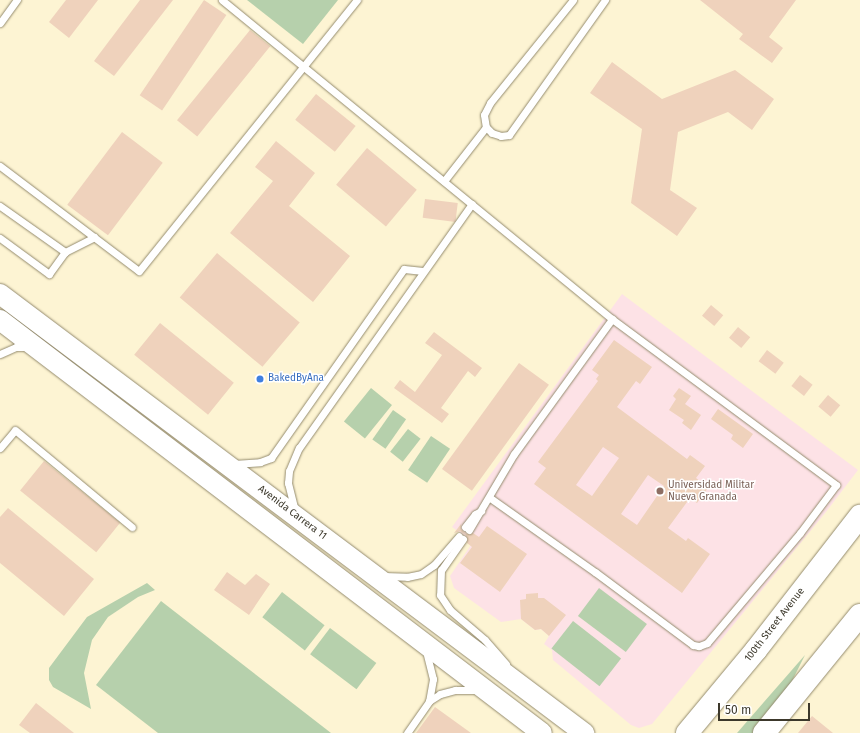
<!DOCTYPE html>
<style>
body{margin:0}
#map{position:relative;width:860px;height:733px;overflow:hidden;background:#fdf4d3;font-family:"Fira Sans",sans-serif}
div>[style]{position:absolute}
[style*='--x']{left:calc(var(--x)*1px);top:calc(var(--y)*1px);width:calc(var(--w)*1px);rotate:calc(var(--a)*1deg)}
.education>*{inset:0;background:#fde2e6}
.green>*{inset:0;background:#b6d0ac;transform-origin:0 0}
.building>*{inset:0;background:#efd2bc;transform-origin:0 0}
.roads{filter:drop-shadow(0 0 1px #948b6e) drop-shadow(0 0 1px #948b6e)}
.lane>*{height:7px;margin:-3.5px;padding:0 3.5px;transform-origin:3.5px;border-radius:3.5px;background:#fff}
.secondary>*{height:20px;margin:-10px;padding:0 10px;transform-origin:10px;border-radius:10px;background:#fff}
.primary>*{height:22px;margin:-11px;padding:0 11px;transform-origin:11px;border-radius:11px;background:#fff}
.dots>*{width:11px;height:11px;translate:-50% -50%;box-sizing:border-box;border:2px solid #fff;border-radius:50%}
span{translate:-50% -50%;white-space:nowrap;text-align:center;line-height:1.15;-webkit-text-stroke:3px #fff;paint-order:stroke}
.shop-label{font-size:10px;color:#366cbe}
.left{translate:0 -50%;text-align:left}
.education-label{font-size:10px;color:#785e54}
.street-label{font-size:10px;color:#3c382b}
.scale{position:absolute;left:718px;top:703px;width:92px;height:18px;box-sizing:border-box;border:2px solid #3c382b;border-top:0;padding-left:5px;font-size:12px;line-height:14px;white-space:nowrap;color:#3c382b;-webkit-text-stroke:3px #fff;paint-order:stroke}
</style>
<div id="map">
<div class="education">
<i style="clip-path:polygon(622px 294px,858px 470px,826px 512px,652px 724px,639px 728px,631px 725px,553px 660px,552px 650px,544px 644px,549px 636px,541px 629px,535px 630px,521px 619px,501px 622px,454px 588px,450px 576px,473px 542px,452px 527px)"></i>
</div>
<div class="green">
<i style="clip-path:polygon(247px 0,338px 0,303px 44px)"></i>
<i style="left:371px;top:388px;width:27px;height:43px;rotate:39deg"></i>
<i style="left:393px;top:410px;width:16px;height:36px;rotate:35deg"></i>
<i style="left:408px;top:429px;width:16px;height:29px;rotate:38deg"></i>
<i style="left:431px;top:436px;width:23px;height:41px;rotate:34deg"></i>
<i style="clip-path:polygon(147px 583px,155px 590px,138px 597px,108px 617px,92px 640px,84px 673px,91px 709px,53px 687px,49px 680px,49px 668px,87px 617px)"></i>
<i style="left:599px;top:588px;width:60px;height:35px;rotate:37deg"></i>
<i style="left:282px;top:592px;width:54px;height:32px;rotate:38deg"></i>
<i style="clip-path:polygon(161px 601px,331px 733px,158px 733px,96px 685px)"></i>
<i style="left:573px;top:621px;width:61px;height:35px;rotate:38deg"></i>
<i style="left:330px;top:628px;width:58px;height:33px;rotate:37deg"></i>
<i style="clip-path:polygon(805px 655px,788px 689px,753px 733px,737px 733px)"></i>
</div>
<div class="building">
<i style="clip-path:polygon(66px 0,98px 0,69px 38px,49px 22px)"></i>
<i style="clip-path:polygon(140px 0,173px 0,114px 76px,94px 61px)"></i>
<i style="left:204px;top:0;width:27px;height:115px;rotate:34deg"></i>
<i style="clip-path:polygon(700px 0,796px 0,769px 37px,783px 48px,772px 63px,739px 39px,743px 34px)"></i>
<i style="left:250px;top:30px;width:26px;height:116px;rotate:39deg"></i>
<i style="clip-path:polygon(612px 62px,662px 99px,735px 70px,774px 99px,752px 130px,728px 112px,678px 132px,670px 190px,697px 208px,677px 236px,631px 203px,642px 129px,590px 93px)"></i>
<i style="left:316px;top:94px;width:51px;height:33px;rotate:39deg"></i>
<i style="left:122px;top:132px;width:51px;height:91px;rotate:37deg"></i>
<i style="clip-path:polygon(276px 141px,315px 173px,289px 206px,350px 256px,313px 302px,230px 233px,273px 181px,255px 167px)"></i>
<i style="left:367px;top:148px;width:65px;height:48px;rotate:40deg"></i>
<i style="left:425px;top:199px;width:33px;height:19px;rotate:7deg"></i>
<i style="left:217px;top:253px;width:108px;height:58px;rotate:40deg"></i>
<i style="left:711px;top:305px;width:16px;height:14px;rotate:40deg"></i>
<i style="left:160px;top:323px;width:95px;height:41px;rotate:39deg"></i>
<i style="left:738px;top:327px;width:16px;height:14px;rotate:40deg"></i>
<i style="clip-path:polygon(434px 332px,482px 368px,475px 377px,468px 371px,441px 408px,449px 414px,442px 423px,394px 388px,400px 380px,415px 392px,442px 355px,425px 343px)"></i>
<i style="clip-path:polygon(evenodd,614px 340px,652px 367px,640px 384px,636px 381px,617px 407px,687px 459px,690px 455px,705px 466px,696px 478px,708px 488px,697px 503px,690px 498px,668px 528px,686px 541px,688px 538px,710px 554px,682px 593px,534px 484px,546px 468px,538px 462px,598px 381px,596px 379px,599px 375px,592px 370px,614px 340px,603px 447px,619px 458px,592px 496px,576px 485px,603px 447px,614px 340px,648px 475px,664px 486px,637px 525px,621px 514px,648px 475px)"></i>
<i style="left:767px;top:350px;width:21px;height:14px;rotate:37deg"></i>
<i style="left:519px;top:363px;width:37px;height:131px;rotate:36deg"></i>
<i style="left:800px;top:375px;width:16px;height:14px;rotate:38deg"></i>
<i style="clip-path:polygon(679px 388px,691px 396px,685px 404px,701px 415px,691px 430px,682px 423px,684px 420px,669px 410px,676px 399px,673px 396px)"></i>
<i style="left:828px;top:395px;width:16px;height:15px;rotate:40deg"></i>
<i style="clip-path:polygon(718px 409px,753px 434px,743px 448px,731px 439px,733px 435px,711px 419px)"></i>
<i style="left:44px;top:461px;width:98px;height:38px;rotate:39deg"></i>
<i style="clip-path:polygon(8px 508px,94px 579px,64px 616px,0 563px,0 517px)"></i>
<i style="clip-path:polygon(461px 524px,461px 529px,466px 534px,473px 533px,479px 537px,487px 526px,527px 554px,500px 592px,460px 563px,472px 547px,467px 543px,466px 535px,460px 531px,454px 533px)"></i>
<i style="clip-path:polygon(227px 572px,245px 585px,256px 574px,270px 584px,249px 615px,214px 590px)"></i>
<i style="clip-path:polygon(538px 593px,538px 598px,544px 598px,566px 615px,549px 636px,541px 629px,535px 630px,521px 619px,520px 600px,526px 599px,526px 594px)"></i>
<i style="clip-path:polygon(36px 703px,74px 733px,30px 733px,19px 725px)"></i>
<i style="clip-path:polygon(435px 707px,471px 733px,416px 733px)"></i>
<i style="clip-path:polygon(812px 716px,833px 733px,798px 733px)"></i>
</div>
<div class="roads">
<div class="lane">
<i style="--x:222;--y:0;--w:504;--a:39.28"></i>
<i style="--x:612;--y:319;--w:279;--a:36.5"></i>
<i style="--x:836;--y:485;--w:60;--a:126.9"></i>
<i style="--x:800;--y:533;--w:144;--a:130.2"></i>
<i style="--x:707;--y:643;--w:9;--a:159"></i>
<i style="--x:699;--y:646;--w:6;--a:-171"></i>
<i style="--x:693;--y:645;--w:122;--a:-143.3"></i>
<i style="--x:595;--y:572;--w:128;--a:-144.8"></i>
<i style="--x:573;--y:0;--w:132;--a:128.9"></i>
<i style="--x:490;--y:103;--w:13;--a:117"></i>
<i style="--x:484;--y:115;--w:12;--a:81"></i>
<i style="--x:486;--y:127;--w:8;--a:45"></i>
<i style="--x:492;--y:133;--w:9;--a:18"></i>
<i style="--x:501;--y:136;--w:8;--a:-7"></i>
<i style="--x:509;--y:135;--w:166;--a:-54.6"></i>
<i style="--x:0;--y:23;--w:29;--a:-54"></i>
<i style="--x:0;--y:166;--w:174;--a:37.1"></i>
<i style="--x:139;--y:271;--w:348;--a:-51.2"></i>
<i style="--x:444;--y:181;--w:68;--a:-52.1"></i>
<i style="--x:0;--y:206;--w:80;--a:35.3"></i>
<i style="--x:65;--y:252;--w:33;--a:-27"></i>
<i style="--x:0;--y:238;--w:61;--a:36.3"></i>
<i style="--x:49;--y:274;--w:27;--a:-54"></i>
<i style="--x:0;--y:354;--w:17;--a:-24"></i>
<i style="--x:16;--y:347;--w:12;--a:0"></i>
<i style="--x:0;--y:448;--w:23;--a:-50"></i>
<i style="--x:15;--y:430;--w:152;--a:39.7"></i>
<i style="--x:234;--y:464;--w:26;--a:-4"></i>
<i style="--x:260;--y:462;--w:12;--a:-20"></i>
<i style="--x:271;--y:458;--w:231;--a:-54.9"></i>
<i style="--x:404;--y:269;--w:19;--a:6"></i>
<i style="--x:294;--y:507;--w:25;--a:-104"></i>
<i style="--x:288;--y:483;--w:12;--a:-85"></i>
<i style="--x:289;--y:471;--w:25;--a:-67"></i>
<i style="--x:299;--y:448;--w:299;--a:-54.7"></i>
<i style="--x:465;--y:527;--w:16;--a:-52"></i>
<i style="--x:475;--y:514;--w:7;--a:-27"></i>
<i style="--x:469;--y:530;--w:88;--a:-59.4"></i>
<i style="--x:514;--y:454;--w:167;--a:-54"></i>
<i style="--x:463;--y:539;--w:38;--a:125"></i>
<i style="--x:441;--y:570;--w:25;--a:92"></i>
<i style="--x:440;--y:595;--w:18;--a:56"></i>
<i style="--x:450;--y:610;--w:46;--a:40.6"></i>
<i style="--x:485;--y:640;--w:32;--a:49"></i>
<i style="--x:383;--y:576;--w:24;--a:2"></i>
<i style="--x:407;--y:577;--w:14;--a:-12"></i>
<i style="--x:421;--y:574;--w:16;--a:-35"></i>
<i style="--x:434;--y:565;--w:38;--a:-49"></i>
<i style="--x:426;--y:651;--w:29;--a:76"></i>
<i style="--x:433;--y:679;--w:22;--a:100"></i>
<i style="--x:407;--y:733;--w:39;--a:-55"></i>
<i style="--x:429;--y:701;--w:13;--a:-32"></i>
<i style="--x:440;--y:694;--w:16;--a:-15"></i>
<i style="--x:455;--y:690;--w:22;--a:0"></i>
</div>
<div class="secondary">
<i style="--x:0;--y:294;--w:731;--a:36.93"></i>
<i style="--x:0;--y:320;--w:681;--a:37.31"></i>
</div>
<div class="primary">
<i style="--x:687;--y:733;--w:108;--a:-50.3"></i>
<i style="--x:756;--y:650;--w:170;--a:-52.2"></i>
<i style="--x:764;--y:733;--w:152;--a:-50.9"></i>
</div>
</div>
<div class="dots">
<i style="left:260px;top:379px;background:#3f7fe0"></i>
<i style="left:660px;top:491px;background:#8d6e63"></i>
</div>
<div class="shop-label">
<span class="left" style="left:268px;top:379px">BakedByAna</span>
</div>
<div class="education-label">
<span class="left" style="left:668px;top:491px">Universidad Militar<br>Nueva Granada</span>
</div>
<div class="street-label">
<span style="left:292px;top:513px;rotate:37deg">Avenida Carrera 11</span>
<span style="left:775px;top:625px;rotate:-52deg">100th Street Avenue</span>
</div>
<div class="scale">50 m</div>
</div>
